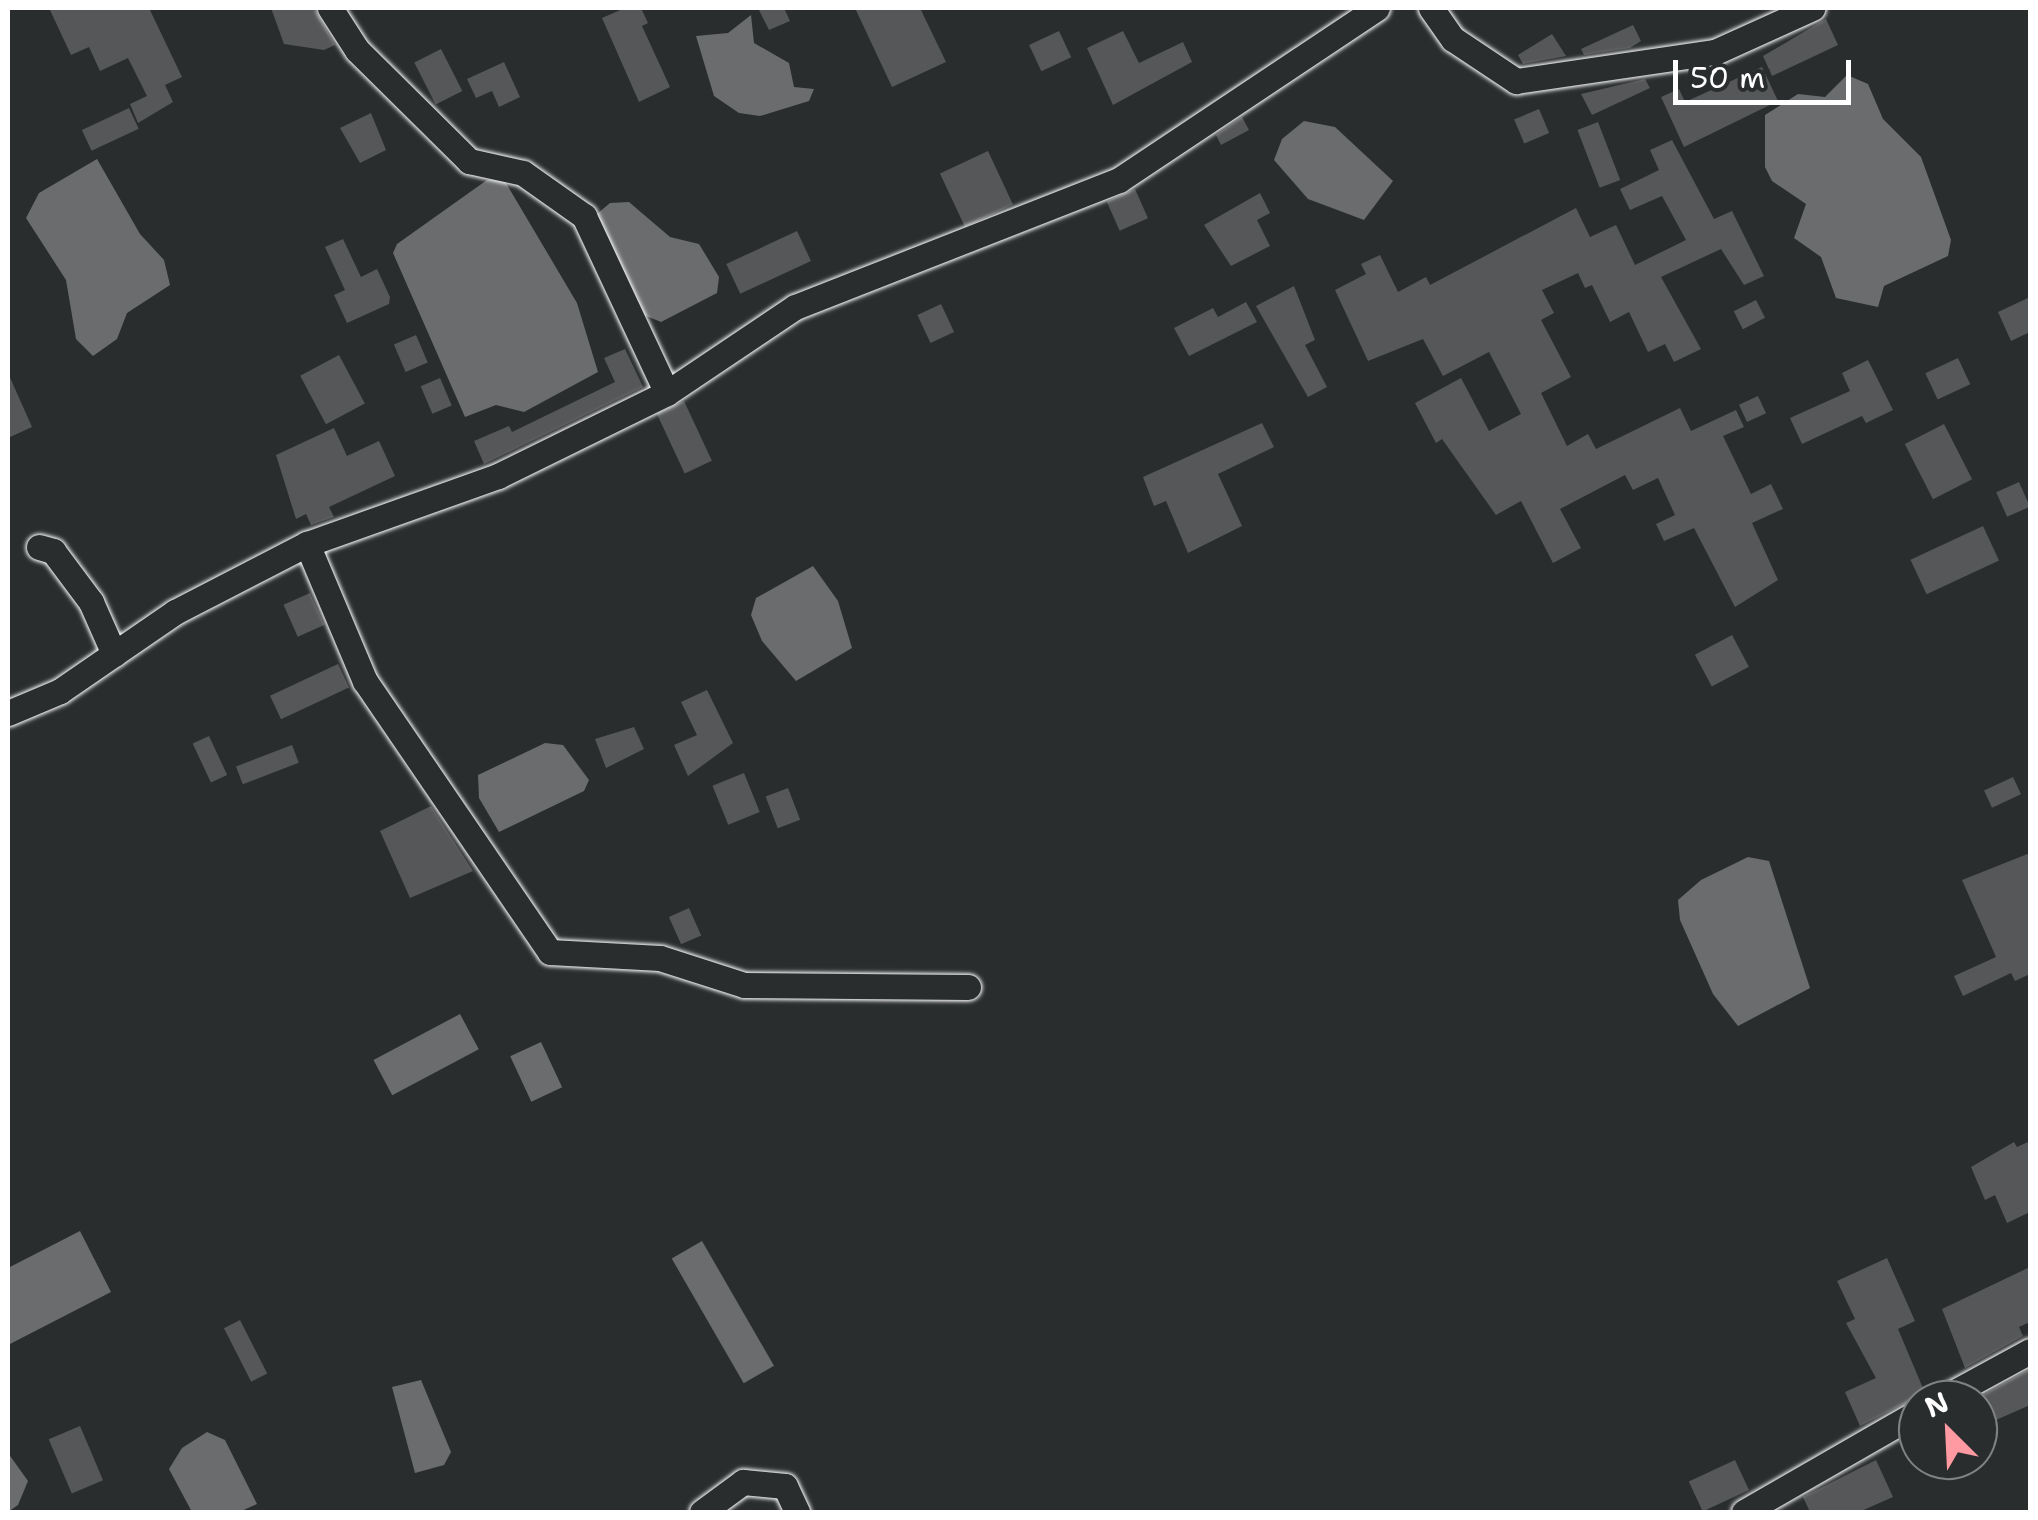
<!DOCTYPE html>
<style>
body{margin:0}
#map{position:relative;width:2038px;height:1520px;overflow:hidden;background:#2a2d2e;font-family:"Shantell Sans",sans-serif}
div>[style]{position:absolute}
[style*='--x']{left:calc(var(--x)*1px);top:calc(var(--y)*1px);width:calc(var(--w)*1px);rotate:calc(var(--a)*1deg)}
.water>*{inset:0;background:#6a6c6d;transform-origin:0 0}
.building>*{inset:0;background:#555758;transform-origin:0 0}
.roads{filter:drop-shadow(0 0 2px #fff) drop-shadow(0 0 2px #fff)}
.minor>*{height:25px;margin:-12.5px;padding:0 12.5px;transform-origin:12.5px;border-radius:12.5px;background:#2a2d2e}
span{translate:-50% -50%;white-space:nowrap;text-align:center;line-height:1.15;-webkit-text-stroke:8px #2a2d2e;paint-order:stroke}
.frame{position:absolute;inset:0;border:10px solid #fff;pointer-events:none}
.north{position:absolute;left:1898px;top:1380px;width:100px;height:100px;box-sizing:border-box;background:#2a2d2e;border:2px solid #7f8182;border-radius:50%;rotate:336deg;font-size:28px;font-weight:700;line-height:40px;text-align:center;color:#fff}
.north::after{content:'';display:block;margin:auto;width:35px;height:45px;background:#ff9aa2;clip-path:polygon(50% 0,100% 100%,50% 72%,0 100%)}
.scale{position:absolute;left:1673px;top:60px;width:178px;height:45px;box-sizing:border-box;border:5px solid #fff;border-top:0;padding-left:12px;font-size:30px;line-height:35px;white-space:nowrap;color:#fff;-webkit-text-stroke:8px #2a2d2e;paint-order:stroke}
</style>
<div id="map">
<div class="water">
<i style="clip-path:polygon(751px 15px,754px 43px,789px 63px,794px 87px,814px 89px,809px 101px,760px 116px,739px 113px,714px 96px,696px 36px,728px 33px)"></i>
<i style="clip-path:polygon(1847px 75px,1868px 84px,1883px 119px,1921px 157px,1951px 240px,1948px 256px,1884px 286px,1878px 307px,1836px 298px,1821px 257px,1794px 238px,1806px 204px,1772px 181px,1765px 167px,1765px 115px,1798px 94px,1825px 97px)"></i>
<i style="clip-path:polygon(1304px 121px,1335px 127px,1393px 181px,1364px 220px,1308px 199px,1274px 160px,1282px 139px)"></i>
<i style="clip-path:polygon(97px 159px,140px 234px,164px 260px,170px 285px,127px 313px,117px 339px,93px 356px,76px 339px,66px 280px,26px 218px,39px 193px)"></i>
<i style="clip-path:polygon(503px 178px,577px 303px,598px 372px,524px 412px,496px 405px,465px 417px,393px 253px,397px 244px,487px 180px)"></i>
<i style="clip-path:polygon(629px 202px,670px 237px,699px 244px,719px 277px,717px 293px,661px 322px,644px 315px,597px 214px,610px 203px)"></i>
<i style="clip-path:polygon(813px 566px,838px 601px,852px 648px,796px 681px,762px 641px,751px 615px,756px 598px)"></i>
<i style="clip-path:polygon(545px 743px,563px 745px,589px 780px,584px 791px,499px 832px,479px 798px,478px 775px)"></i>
<i style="clip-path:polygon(1748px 857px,1769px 861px,1810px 988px,1738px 1026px,1713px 994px,1680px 920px,1678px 900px,1701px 880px)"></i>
<i style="left:460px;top:1014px;width:40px;height:98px;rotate:62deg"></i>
<i style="left:541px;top:1042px;width:50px;height:34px;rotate:65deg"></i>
<i style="clip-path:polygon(80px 1231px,111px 1292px,8px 1345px,8px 1268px)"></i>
<i style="left:702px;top:1241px;width:144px;height:35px;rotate:60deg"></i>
<i style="clip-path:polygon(421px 1380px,451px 1452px,444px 1465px,415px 1473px,392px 1387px)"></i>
<i style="clip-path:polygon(207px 1432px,225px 1440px,257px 1504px,239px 1512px,192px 1512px,169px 1469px,182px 1448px)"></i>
<i style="clip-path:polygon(8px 1453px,28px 1481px,18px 1505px,8px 1512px)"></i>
</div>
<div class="building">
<i style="clip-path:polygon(49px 8px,149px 8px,182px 77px,165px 85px,173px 102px,138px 123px,130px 104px,147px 96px,128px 58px,100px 71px,89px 47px,71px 55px)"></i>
<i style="clip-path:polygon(271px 8px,314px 8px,335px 45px,324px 50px,284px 44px)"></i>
<i style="clip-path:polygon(625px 8px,641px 8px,648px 23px,642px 26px,670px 87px,639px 102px,602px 18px)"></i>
<i style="clip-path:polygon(758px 8px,784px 8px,790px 21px,769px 30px)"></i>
<i style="clip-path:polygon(855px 8px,920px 8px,946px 62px,892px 87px)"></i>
<i style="clip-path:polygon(1826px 19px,1838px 45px,1772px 76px,1763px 56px)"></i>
<i style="clip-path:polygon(1633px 25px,1641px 41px,1630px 48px,1584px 55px,1581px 49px)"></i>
<i style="left:1059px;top:31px;width:29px;height:33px;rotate:65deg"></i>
<i style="clip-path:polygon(1123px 31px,1139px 63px,1183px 42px,1192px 62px,1113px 105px,1087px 48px)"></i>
<i style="clip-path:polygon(1552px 34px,1566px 56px,1523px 64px,1518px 55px)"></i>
<i style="left:441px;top:49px;width:47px;height:30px;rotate:63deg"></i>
<i style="clip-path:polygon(504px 62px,520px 97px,499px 107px,492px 91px,476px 98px,467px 79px)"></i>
<i style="clip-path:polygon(1762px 67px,1778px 101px,1684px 147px,1661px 97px,1679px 89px,1685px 102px)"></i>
<i style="clip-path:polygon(1645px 79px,1650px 88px,1592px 115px,1581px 94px)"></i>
<i style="left:129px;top:108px;width:23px;height:52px;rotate:65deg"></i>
<i style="left:1539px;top:109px;width:26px;height:27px;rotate:67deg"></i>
<i style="clip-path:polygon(371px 113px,386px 150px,360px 163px,340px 128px)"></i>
<i style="clip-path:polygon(1242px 117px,1249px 130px,1221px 145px,1216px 135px)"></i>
<i style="left:1598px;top:122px;width:62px;height:22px;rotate:69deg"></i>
<i style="clip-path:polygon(1672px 140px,1714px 219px,1732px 211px,1764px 276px,1744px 285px,1721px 249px,1661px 277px,1701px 349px,1674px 362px,1665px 344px,1648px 352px,1629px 312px,1610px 322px,1592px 285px,1585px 288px,1578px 273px,1542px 290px,1554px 313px,1541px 320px,1571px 377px,1541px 393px,1567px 446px,1588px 434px,1596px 449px,1680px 408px,1691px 431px,1736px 410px,1744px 427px,1723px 436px,1751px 494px,1771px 484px,1783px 509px,1752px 523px,1778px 580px,1735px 607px,1694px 528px,1664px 541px,1656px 524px,1675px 515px,1658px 478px,1633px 490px,1625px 475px,1560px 509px,1581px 548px,1553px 563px,1521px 501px,1496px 515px,1442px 439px,1436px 443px,1415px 403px,1461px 378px,1489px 431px,1521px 414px,1489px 352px,1443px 376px,1423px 339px,1368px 361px,1335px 290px,1366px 274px,1361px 264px,1380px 255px,1398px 292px,1426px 277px,1430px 285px,1576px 208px,1590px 237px,1616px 225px,1635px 265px,1686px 240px,1662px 196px,1630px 210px,1620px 189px,1659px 170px,1650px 150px)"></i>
<i style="left:988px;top:151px;width:59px;height:53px;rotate:65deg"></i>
<i style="left:1135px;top:189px;width:32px;height:31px;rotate:66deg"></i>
<i style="clip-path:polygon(1260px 193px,1270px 213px,1257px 220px,1270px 246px,1231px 266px,1204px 225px)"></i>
<i style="left:797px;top:231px;width:33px;height:78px;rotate:65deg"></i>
<i style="clip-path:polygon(343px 239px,361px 277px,377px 269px,390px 297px,389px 304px,347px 323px,334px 295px,345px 290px,325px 247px)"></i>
<i style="clip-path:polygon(1294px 286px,1315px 340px,1305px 345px,1327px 387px,1308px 397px,1256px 306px)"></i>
<i style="clip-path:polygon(2030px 297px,2030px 332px,2011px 341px,1998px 312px)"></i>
<i style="left:1756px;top:300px;width:20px;height:25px;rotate:63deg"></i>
<i style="clip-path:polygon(1246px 302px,1257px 322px,1189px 356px,1174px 328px,1213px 308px,1218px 317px)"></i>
<i style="left:941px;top:304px;width:31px;height:26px;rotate:65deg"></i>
<i style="left:416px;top:335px;width:30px;height:24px;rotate:67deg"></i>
<i style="clip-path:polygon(625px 349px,643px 387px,484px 464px,474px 441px,509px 426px,512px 432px,615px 382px,604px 358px)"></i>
<i style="left:339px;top:355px;width:55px;height:44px;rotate:62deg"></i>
<i style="left:1958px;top:358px;width:29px;height:36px;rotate:65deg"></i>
<i style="clip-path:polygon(1868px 360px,1893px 410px,1866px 423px,1862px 416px,1802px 444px,1790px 418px,1850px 391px,1842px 373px)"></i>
<i style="clip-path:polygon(8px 373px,32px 427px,8px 438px)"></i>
<i style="left:440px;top:378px;width:30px;height:21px;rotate:67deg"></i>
<i style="left:1758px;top:396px;width:19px;height:21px;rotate:65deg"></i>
<i style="left:684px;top:401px;width:66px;height:30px;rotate:65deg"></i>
<i style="clip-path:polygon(1262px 423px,1274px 447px,1218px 474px,1242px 526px,1188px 553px,1166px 501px,1154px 506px,1143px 477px)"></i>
<i style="left:1944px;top:424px;width:62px;height:44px;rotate:63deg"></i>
<i style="clip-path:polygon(334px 428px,347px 456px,379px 441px,395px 476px,329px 507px,334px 517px,311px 525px,306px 514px,296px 519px,276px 455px)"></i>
<i style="left:2019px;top:482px;width:27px;height:25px;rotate:66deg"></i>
<i style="left:1983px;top:526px;width:38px;height:80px;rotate:65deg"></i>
<i style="left:310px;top:593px;width:35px;height:29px;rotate:66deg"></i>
<i style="left:1732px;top:635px;width:36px;height:42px;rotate:62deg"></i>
<i style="left:338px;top:664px;width:26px;height:75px;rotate:65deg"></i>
<i style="clip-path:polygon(707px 690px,733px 743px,688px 776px,674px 745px,697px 735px,681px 702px)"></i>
<i style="clip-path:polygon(634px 727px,644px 749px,606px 768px,595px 739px)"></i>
<i style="left:209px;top:736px;width:43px;height:18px;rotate:65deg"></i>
<i style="left:292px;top:745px;width:19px;height:60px;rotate:69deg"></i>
<i style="left:744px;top:773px;width:42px;height:34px;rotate:68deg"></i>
<i style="left:2013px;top:777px;width:19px;height:32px;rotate:65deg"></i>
<i style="left:788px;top:788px;width:34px;height:24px;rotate:69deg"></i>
<i style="clip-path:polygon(431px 806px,473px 871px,410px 898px,380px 831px)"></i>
<i style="clip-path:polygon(2030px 853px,2030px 974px,2015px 981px,2011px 973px,1963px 996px,1954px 976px,1996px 957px,1962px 880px)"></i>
<i style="left:689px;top:908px;width:30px;height:22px;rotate:66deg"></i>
<i style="clip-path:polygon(2030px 1141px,2030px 1212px,2007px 1223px,1995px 1195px,1985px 1200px,1971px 1167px,2014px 1142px,2017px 1147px)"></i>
<i style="clip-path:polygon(1887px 1258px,1915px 1321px,1898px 1329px,1925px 1393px,1860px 1426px,1845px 1392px,1876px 1378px,1846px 1323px,1855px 1319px,1837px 1281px)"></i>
<i style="clip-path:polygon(2030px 1267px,2030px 1322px,2019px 1327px,2023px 1336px,1965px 1368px,1942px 1309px)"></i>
<i style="left:240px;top:1320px;width:60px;height:18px;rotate:63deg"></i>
<i style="clip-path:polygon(2030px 1369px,2030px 1405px,1978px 1428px,1978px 1398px)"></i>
<i style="left:80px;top:1426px;width:59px;height:34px;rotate:67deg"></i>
<i style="left:1735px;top:1460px;width:33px;height:51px;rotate:65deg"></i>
<i style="clip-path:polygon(1876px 1460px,1893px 1497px,1859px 1512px,1810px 1512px,1803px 1497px)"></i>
</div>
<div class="roads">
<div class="minor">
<i style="--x:330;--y:8;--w:50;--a:57.3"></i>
<i style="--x:357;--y:50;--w:158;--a:44.7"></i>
<i style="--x:469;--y:161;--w:55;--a:12.5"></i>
<i style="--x:523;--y:173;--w:75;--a:35.2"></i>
<i style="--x:584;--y:216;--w:195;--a:64.9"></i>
<i style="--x:1431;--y:8;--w:38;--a:55"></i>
<i style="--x:1453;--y:39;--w:76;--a:33.7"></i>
<i style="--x:1516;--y:81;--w:201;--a:-8.3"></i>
<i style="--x:1715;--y:52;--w:107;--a:-24.4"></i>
<i style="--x:307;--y:544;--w:149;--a:67.1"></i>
<i style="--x:365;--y:681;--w:328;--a:55.7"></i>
<i style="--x:550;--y:952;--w:110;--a:3.1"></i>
<i style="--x:660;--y:958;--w:88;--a:17.8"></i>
<i style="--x:744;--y:985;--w:224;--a:0.5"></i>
<i style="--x:39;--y:547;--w:15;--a:16"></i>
<i style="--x:53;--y:551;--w:64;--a:53.3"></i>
<i style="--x:91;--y:602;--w:57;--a:66.1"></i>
<i style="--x:8;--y:713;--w:56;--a:-22.9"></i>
<i style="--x:60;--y:691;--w:140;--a:-34.5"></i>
<i style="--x:175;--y:612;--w:148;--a:-27.3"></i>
<i style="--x:307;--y:544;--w:203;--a:-19.6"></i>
<i style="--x:498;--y:476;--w:188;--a:-26.2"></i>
<i style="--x:667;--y:393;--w:154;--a:-33.9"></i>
<i style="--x:795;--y:307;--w:348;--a:-21.4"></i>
<i style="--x:1119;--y:180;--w:310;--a:-33.7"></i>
<i style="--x:1940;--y:1400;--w:102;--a:-28.6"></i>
<i style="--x:702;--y:1512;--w:51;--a:-36.2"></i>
<i style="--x:743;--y:1482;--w:42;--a:5.4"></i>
<i style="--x:785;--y:1486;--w:29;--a:65"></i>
<i style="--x:1744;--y:1512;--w:201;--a:-29.9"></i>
</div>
</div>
<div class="frame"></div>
<div class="north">N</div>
<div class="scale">50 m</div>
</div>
